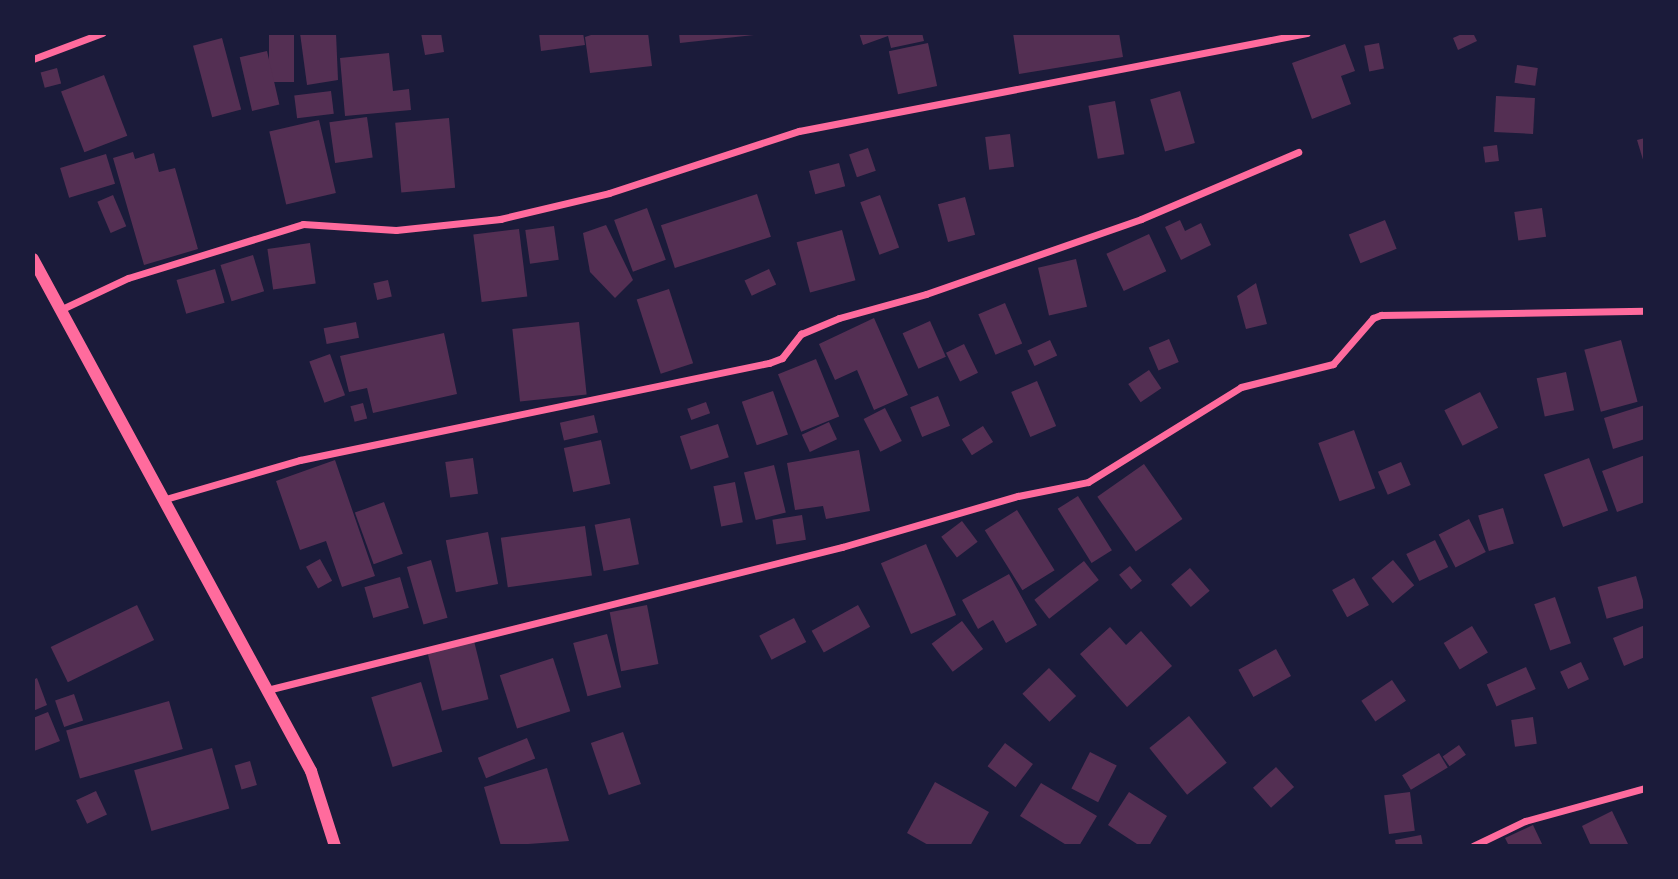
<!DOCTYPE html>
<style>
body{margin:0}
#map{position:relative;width:1678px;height:879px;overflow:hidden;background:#1b1b3a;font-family:"DejaVu Sans",sans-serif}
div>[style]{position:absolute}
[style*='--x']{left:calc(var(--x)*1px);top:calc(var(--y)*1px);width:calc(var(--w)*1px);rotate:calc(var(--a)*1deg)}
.building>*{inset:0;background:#542f53;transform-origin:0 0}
.minor>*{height:7px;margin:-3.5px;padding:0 3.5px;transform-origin:3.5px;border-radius:3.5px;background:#ff6b9d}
.tertiary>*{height:12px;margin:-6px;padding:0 6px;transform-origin:6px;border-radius:6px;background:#ff6b9d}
span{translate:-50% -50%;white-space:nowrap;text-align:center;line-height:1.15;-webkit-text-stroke:7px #1b1b3a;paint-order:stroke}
.frame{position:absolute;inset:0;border:35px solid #1b1b3a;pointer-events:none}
</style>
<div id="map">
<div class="building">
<i style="left:269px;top:33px;width:25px;height:49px"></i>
<i style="clip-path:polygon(300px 33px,336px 33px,338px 80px,307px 85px)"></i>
<i style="clip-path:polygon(421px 33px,441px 33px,444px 52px,425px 55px)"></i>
<i style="clip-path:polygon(539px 33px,583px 33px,585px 45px,541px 51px)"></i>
<i style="clip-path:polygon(597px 33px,648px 33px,652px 66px,590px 73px,585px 37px)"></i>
<i style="clip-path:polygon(679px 33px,754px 33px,754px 35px,680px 43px)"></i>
<i style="clip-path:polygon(859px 33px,922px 33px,924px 41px,891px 48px,888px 36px,863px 45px)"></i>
<i style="clip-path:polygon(1013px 33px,1119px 33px,1123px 57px,1019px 74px)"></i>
<i style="clip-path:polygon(1464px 33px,1473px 33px,1477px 41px,1458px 50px,1453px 38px)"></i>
<i style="left:222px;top:38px;width:74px;height:30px;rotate:75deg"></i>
<i style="left:928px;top:43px;width:44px;height:40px;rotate:78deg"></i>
<i style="left:1379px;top:43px;width:26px;height:15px;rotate:79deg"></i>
<i style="clip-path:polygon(1345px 44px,1355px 71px,1341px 76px,1351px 104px,1312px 119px,1292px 63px)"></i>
<i style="left:267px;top:51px;width:55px;height:28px;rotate:77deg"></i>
<i style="clip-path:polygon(389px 53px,393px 91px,409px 89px,411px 110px,345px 116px,340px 58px)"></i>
<i style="left:1517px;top:65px;width:21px;height:18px;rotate:8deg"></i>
<i style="left:57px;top:68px;width:16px;height:17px;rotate:75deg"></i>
<i style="left:104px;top:75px;width:65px;height:46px;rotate:69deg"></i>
<i style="left:331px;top:91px;width:23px;height:37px;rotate:83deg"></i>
<i style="left:1180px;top:91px;width:54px;height:31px;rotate:74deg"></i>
<i style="left:1496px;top:96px;width:39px;height:36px;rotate:3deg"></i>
<i style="left:1115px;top:101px;width:54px;height:27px;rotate:80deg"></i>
<i style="left:367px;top:117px;width:41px;height:38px;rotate:82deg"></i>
<i style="left:449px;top:118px;width:70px;height:54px;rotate:85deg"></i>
<i style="left:319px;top:120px;width:75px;height:51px;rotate:77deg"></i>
<i style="left:1010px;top:134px;width:33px;height:25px;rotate:83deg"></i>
<i style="clip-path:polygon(1645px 138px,1645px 163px,1644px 163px,1637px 140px)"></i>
<i style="left:1497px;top:145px;width:16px;height:14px;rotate:83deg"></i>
<i style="left:868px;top:148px;width:24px;height:20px;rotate:71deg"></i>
<i style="clip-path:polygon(133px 152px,135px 159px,154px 153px,159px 172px,175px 168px,198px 249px,144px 265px,113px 158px)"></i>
<i style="left:106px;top:154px;width:31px;height:48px;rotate:73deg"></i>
<i style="left:839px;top:163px;width:24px;height:31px;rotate:75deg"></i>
<i style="left:757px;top:194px;width:45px;height:101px;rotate:72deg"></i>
<i style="left:113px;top:195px;width:34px;height:17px;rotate:67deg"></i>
<i style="left:880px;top:195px;width:56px;height:21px;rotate:70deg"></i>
<i style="left:965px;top:197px;width:39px;height:28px;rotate:75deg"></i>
<i style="left:647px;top:208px;width:55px;height:35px;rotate:70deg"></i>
<i style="left:1542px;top:208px;width:29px;height:28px;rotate:82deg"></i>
<i style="clip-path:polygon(1180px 220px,1185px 231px,1201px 223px,1211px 245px,1181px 260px,1165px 227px)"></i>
<i style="left:1385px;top:220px;width:31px;height:39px;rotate:68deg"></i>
<i style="clip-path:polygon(606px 225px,633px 280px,615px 298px,590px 272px,583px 233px)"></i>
<i style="left:554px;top:226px;width:34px;height:29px;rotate:82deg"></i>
<i style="left:519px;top:229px;width:68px;height:46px;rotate:83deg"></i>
<i style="left:842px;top:230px;width:52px;height:47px;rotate:75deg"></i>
<i style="left:1149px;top:234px;width:41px;height:47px;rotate:65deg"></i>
<i style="left:310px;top:243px;width:41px;height:43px;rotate:82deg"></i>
<i style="left:253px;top:255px;width:38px;height:34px;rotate:73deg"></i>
<i style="left:1076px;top:259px;width:49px;height:39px;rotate:77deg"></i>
<i style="left:215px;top:269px;width:35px;height:40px;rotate:74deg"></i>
<i style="left:769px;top:269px;width:17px;height:27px;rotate:65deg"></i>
<i style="left:388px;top:280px;width:17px;height:15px;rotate:77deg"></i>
<i style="clip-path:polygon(1256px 283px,1267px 324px,1246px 329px,1237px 296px)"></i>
<i style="left:669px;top:289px;width:78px;height:34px;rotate:72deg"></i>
<i style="left:1005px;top:303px;width:44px;height:29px;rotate:67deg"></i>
<i style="clip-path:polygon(874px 318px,908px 395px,874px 410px,857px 370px,835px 380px,819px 344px)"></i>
<i style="left:930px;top:321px;width:39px;height:30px;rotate:66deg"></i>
<i style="left:356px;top:322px;width:16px;height:33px;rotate:79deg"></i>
<i style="left:579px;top:322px;width:73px;height:67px;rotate:84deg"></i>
<i style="clip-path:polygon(444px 333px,457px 394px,373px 413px,367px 388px,349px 392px,340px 356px)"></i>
<i style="left:1169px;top:339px;width:25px;height:22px;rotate:67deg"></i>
<i style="left:1050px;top:340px;width:17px;height:25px;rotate:65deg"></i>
<i style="left:1621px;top:340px;width:64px;height:38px;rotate:75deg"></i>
<i style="left:964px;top:344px;width:32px;height:20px;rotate:64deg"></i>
<i style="left:330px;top:354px;width:44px;height:22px;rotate:70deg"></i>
<i style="left:816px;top:359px;width:62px;height:41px;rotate:68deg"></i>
<i style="left:1149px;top:370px;width:22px;height:25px;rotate:56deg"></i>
<i style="left:1566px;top:372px;width:39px;height:30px;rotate:78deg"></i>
<i style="left:1037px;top:381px;width:49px;height:28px;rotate:67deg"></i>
<i style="left:773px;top:391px;width:46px;height:33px;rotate:71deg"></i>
<i style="left:1480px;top:392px;width:40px;height:40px;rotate:63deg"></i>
<i style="left:938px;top:396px;width:32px;height:30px;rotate:68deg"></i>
<i style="left:706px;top:402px;width:12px;height:20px;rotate:70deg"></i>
<i style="left:363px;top:403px;width:16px;height:13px;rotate:75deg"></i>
<i style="clip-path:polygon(1645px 405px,1645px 439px,1613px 449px,1604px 418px)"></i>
<i style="left:885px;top:408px;width:37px;height:24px;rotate:63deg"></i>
<i style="left:594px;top:415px;width:18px;height:35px;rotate:77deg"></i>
<i style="left:829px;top:422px;width:19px;height:30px;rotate:65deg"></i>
<i style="left:718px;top:424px;width:35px;height:40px;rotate:72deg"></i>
<i style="left:983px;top:426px;width:19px;height:25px;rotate:58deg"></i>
<i style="left:1354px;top:430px;width:62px;height:38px;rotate:70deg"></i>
<i style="left:601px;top:440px;width:45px;height:38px;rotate:78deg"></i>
<i style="clip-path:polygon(859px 450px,870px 511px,826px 519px,823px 506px,795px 510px,787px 463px)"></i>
<i style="clip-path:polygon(1645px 455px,1645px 502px,1617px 512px,1602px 471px)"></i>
<i style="left:473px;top:458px;width:36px;height:28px;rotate:82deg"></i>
<i style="left:1589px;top:458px;width:56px;height:48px;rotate:70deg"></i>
<i style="clip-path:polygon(335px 460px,375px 576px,342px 587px,326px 541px,300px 550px,276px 481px)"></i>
<i style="left:1401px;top:462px;width:25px;height:25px;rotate:67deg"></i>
<i style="left:1144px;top:464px;width:67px;height:57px;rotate:55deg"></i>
<i style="left:774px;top:465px;width:49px;height:31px;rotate:76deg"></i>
<i style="left:735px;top:482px;width:41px;height:22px;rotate:79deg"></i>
<i style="left:1078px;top:496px;width:64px;height:24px;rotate:58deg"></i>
<i style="left:384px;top:502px;width:55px;height:31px;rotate:70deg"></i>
<i style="left:1503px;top:508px;width:37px;height:26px;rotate:73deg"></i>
<i style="left:1017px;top:510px;width:71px;height:38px;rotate:58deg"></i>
<i style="left:802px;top:515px;width:25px;height:30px;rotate:81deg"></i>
<i style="left:630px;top:518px;width:47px;height:36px;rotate:79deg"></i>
<i style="left:1469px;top:519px;width:37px;height:34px;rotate:63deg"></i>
<i style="left:962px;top:521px;width:26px;height:26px;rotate:53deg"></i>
<i style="left:585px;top:526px;width:50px;height:85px;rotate:82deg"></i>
<i style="left:488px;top:532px;width:53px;height:43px;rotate:79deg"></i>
<i style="left:1435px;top:540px;width:30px;height:32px;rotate:64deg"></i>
<i style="left:926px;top:544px;width:77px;height:49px;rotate:67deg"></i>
<i style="left:320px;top:559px;width:25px;height:16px;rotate:61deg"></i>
<i style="left:431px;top:560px;width:60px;height:25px;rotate:74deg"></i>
<i style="left:1393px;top:560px;width:33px;height:28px;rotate:50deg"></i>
<i style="left:1084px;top:561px;width:24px;height:63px;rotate:52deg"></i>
<i style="left:1130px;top:566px;width:19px;height:14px;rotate:51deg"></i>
<i style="left:1190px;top:568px;width:30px;height:25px;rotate:49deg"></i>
<i style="clip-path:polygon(1009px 574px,1037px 625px,1006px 643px,993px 620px,978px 629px,962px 600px)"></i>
<i style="left:1636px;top:576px;width:33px;height:40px;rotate:74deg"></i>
<i style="left:400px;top:577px;width:32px;height:37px;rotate:74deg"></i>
<i style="left:1354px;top:578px;width:31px;height:25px;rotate:61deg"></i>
<i style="left:1555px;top:597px;width:49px;height:22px;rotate:71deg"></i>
<i style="left:137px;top:605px;width:39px;height:96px;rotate:64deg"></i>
<i style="left:647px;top:605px;width:60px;height:38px;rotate:79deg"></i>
<i style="left:858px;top:605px;width:25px;height:53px;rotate:61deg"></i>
<i style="left:794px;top:618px;width:27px;height:39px;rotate:63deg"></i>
<i style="left:962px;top:621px;width:35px;height:38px;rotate:53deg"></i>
<i style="clip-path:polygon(1645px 625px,1645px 657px,1624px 666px,1613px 638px)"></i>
<i style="left:1472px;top:626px;width:31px;height:33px;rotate:59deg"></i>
<i style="clip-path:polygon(1110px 627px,1126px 645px,1141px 631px,1172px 666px,1127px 707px,1080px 654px)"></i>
<i style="left:607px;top:634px;width:55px;height:35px;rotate:75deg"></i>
<i style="left:474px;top:641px;width:60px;height:48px;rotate:76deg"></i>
<i style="left:1276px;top:649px;width:31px;height:43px;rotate:61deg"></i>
<i style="left:553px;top:658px;width:56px;height:56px;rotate:72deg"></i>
<i style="left:1581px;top:662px;width:19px;height:23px;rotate:65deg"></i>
<i style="left:1526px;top:667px;width:24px;height:43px;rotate:66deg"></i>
<i style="left:1049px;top:668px;width:39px;height:37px;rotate:46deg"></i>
<i style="clip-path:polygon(37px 678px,47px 705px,33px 711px,33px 680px)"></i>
<i style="left:1392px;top:680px;width:25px;height:37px;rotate:56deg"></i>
<i style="left:421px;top:682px;width:73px;height:52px;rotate:73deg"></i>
<i style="left:74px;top:694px;width:28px;height:20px;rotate:71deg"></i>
<i style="left:169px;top:701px;width:50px;height:107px;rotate:74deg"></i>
<i style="clip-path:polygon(48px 712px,60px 741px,34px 751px,33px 718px)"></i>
<i style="left:1189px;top:716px;width:60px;height:51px;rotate:51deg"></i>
<i style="left:1533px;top:717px;width:27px;height:22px;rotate:82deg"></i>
<i style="left:623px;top:732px;width:55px;height:34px;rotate:71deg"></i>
<i style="left:527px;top:738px;width:22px;height:53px;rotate:68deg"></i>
<i style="left:1005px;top:743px;width:35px;height:29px;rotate:37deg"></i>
<i style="left:1459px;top:745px;width:12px;height:20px;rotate:55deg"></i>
<i style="left:212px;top:748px;width:63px;height:81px;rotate:74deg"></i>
<i style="left:1090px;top:752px;width:30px;height:41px;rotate:27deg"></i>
<i style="left:1439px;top:753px;width:17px;height:43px;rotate:59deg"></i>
<i style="left:250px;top:761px;width:25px;height:16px;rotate:74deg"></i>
<i style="left:1276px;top:767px;width:27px;height:31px;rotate:48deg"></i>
<i style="clip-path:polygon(547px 768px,569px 841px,501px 846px,484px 787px)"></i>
<i style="clip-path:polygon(935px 782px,989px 812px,970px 846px,930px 846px,907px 833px)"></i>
<i style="clip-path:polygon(1041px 783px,1097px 816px,1079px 846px,1068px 846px,1020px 816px)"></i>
<i style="left:96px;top:791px;width:26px;height:22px;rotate:65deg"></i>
<i style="clip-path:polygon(1129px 792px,1167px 816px,1149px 846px,1140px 846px,1108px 825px)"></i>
<i style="left:1410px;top:792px;width:39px;height:26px;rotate:83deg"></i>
<i style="clip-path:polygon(1612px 811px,1629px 846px,1591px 846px,1582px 826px)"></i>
<i style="clip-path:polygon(1533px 825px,1543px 846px,1509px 846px,1505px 838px)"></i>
<i style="clip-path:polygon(1421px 835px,1423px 846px,1396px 846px,1395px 840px)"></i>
</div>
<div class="minor">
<i style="--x:33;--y:59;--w:74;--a:-20.6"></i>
<i style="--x:62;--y:309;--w:73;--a:-25.2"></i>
<i style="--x:128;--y:278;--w:183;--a:-17.1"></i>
<i style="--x:303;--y:224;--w:93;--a:3.7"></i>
<i style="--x:396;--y:230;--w:105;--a:-6"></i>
<i style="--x:500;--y:219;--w:112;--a:-13.4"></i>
<i style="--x:609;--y:193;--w:200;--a:-18.1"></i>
<i style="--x:799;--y:131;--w:517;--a:-10.92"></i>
<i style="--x:162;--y:500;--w:144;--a:-16.2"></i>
<i style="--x:300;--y:460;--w:479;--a:-11.7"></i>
<i style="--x:769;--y:363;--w:14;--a:-21"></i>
<i style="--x:782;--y:358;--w:31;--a:-52"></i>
<i style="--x:801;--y:334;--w:41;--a:-22.8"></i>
<i style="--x:839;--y:318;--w:90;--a:-15.4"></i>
<i style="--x:926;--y:294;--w:228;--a:-19.2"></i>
<i style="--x:1141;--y:219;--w:171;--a:-23.1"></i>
<i style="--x:267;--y:690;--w:593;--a:-13.97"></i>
<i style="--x:842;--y:547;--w:183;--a:-16.2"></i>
<i style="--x:1018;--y:496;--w:71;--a:-11.3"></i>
<i style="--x:1088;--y:482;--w:180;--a:-31.8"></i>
<i style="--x:1241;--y:387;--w:95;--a:-14"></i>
<i style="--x:1333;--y:364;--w:61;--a:-49"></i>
<i style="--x:1373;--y:318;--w:9;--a:-21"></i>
<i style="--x:1381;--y:315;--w:264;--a:-0.9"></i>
<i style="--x:1473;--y:846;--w:58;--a:-25.7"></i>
<i style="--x:1525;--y:821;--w:124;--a:-15.4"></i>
</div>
<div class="tertiary">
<i style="--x:33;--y:259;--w:583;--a:61.5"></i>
<i style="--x:311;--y:771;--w:79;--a:72.3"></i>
</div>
<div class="frame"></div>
</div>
